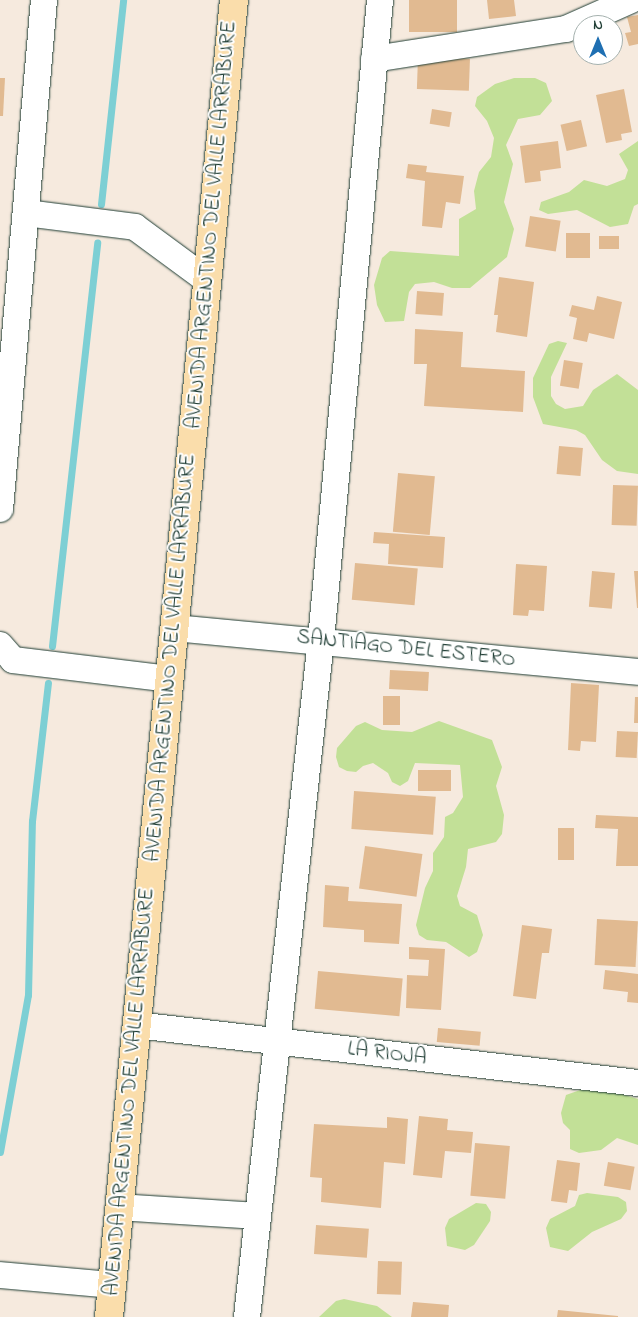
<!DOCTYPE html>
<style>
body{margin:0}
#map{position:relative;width:638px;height:1317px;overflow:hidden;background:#f6eade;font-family:"Indie Flower",sans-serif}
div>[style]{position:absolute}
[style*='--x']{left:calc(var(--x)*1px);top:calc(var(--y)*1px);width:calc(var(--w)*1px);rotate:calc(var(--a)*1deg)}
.green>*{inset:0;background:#c2e097}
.stream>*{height:7px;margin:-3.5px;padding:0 3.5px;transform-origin:3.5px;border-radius:3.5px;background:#7dcfd4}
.building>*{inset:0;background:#e1ba91;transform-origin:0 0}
.roads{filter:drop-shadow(0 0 1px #1f3d34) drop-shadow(0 0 1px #1f3d34)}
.minor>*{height:26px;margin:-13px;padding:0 13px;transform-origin:13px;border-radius:13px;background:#fff}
.trunk>*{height:28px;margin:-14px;padding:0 14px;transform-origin:14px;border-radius:14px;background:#faddab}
span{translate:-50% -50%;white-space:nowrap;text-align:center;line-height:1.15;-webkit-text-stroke:4px #fff;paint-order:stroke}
.street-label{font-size:21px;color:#1f3d34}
.north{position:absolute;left:573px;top:15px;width:50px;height:50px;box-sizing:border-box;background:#fff;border:1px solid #a5b1ae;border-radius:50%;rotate:0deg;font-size:14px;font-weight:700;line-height:20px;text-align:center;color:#1f3d34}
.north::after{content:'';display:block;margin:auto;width:18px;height:22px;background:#1f6fb2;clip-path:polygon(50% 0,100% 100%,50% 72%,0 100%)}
</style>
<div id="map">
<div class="green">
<i style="clip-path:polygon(514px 78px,535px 78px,546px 83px,552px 101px,540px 115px,518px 119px,506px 145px,513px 164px,504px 202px,514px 229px,507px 257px,470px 288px,452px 288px,434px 282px,415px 284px,409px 292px,404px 321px,385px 322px,377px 305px,374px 285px,382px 258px,390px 251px,459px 256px,459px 219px,476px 209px,474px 191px,479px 172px,491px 157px,494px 138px,487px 121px,475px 106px,477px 97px,495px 84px)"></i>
<i style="clip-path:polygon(638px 141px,638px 204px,634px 206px,628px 224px,610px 227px,577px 210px,548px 214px,539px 210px,541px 202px,569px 192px,584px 180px,607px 186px,625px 179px,628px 170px,619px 154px)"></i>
<i style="clip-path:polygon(558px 341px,567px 343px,551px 377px,551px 396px,556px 404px,565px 409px,583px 406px,593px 390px,617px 374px,638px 390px,638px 474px,617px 471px,602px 460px,585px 435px,576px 430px,543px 424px,533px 397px,533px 378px,549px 344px)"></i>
<i style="clip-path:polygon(439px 721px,492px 740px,502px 767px,496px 786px,504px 815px,502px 834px,496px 842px,468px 849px,466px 867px,457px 896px,460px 906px,477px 915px,483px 935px,477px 952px,469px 957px,446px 942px,427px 940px,419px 935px,416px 925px,425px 888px,433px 871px,433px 853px,444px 837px,445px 817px,453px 813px,463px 797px,460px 765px,415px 763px,408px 781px,400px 786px,392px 782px,388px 773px,373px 763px,363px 766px,356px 772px,347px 771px,339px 767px,336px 757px,337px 748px,356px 726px,365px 722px,382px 730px,412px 732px)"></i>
<i style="clip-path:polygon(602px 1088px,638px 1099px,638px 1145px,617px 1138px,601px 1150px,579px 1153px,570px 1149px,570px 1130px,563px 1123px,561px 1113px,566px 1095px,583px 1089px)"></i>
<i style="clip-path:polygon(587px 1193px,618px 1197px,626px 1202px,627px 1211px,621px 1219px,592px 1232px,568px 1251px,550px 1247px,546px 1228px,550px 1219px,575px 1206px,579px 1195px)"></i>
<i style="clip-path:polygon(476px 1203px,486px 1204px,491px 1212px,490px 1221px,474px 1245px,465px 1250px,447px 1246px,445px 1228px,449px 1219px)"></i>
<i style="clip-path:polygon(344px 1299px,377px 1306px,392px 1317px,319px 1317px,336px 1301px)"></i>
</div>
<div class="stream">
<i style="--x:101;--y:204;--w:205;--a:-83.8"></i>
<i style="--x:52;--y:646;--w:406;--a:-83.6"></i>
<i style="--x:0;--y:1152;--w:159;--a:-79.9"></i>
<i style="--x:28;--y:995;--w:174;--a:-88.7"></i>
<i style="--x:32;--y:821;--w:139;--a:-83.4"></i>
</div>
<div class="building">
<i style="left:409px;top:0;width:48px;height:32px"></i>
<i style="clip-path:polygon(487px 0,514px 0,516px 16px,489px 19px)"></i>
<i style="clip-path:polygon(638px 15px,638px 44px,629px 46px,625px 33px,631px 32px,627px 17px)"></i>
<i style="left:418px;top:57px;width:52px;height:32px;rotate:2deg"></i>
<i style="clip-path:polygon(0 78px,5px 78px,3px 116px,0 116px)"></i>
<i style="clip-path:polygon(624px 89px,632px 132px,621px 134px,622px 140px,606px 143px,596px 95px)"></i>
<i style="left:432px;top:109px;width:20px;height:15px;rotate:9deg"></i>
<i style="left:581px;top:120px;width:27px;height:21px;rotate:77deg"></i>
<i style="clip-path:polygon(558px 141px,561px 168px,540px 171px,541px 181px,525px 183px,520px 146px)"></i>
<i style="clip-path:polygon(408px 164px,427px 166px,426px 172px,464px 176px,460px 204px,446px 202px,442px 228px,422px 226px,425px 181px,406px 178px)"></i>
<i style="left:530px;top:216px;width:31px;height:31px;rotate:9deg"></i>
<i style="left:566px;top:233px;width:24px;height:25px"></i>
<i style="left:599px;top:236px;width:20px;height:13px"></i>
<i style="clip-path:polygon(499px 277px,534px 282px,527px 337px,496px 332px,498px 315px,494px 315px)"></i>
<i style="left:417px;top:291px;width:27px;height:23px;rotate:4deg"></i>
<i style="clip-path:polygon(597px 296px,622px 302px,614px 339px,589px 333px,587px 342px,573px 339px,577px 318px,569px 316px,572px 305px,594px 310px)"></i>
<i style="clip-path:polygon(415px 329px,463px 332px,461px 367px,525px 371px,523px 412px,424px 406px,427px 364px,414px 364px)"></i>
<i style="left:564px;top:360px;width:19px;height:26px;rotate:9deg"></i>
<i style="left:559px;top:446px;width:24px;height:28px;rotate:5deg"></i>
<i style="left:398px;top:473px;width:37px;height:59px;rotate:5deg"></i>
<i style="left:613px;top:485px;width:25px;height:40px;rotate:2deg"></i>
<i style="clip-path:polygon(374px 532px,445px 537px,443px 568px,388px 564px,389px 544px,373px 543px)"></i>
<i style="left:355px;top:563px;width:63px;height:37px;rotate:5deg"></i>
<i style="clip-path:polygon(516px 564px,547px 566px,544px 611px,529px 610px,528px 616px,513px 615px)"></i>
<i style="left:592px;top:571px;width:23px;height:36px;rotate:5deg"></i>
<i style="clip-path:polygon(634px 571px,638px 571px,638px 608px,637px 608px)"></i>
<i style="left:390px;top:670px;width:39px;height:19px;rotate:3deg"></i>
<i style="clip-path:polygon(571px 683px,599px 685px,596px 742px,581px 741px,580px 751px,568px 750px)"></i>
<i style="left:383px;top:696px;width:17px;height:29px"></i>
<i style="clip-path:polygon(635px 697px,638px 697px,638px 723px,634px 723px)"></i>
<i style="left:617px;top:731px;width:21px;height:26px;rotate:3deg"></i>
<i style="left:418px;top:770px;width:33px;height:21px"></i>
<i style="left:354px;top:791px;width:82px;height:38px;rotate:4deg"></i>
<i style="clip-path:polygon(596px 815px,638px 817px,638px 866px,616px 866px,618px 829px,595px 828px)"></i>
<i style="left:558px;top:828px;width:16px;height:32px"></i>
<i style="left:365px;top:846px;width:58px;height:43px;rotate:8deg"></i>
<i style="clip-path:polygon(325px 885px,349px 887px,348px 901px,402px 904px,399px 944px,364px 942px,364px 930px,323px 927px)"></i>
<i style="left:597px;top:919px;width:41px;height:46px;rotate:3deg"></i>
<i style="clip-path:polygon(522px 925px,552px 929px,549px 953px,542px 953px,536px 999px,513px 996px)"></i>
<i style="clip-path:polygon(409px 947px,445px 949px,441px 1010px,406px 1008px,407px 975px,428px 976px,429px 960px,409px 959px)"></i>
<i style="clip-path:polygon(605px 970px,638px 974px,638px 1003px,627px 1002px,628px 992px,603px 989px)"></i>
<i style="left:318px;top:971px;width:85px;height:38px;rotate:5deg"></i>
<i style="left:438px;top:1028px;width:43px;height:14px;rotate:5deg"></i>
<i style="clip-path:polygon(419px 1116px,448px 1119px,447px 1130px,473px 1132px,471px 1153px,445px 1151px,442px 1178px,413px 1175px)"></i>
<i style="clip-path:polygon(387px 1117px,408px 1119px,405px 1164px,384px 1162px,381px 1208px,321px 1202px,322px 1178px,310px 1177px,314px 1124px,387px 1128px)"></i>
<i style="left:475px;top:1143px;width:35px;height:53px;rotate:5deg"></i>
<i style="clip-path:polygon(557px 1160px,580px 1163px,577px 1191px,569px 1190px,567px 1203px,551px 1201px)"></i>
<i style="left:608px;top:1162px;width:27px;height:24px;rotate:10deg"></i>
<i style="left:316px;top:1225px;width:53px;height:29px;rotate:4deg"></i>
<i style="left:378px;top:1261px;width:24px;height:33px;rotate:2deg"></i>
<i style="clip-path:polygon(413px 1302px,449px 1305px,448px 1317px,411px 1317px)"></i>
<i style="clip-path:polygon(558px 1310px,618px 1316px,618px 1317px,557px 1317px)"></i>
</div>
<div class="roads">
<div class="minor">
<i style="--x:374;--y:59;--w:194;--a:-8.9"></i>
<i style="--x:566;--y:29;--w:71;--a:-24"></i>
<i style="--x:26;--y:213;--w:110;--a:7.3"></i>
<i style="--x:135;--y:227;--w:89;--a:36.4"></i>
<i style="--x:0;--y:509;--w:511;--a:-85.06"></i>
<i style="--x:174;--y:628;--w:466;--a:5.4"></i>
<i style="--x:0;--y:645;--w:20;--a:49"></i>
<i style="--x:13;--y:660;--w:157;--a:6.9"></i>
<i style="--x:136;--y:1025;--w:505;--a:6.59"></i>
<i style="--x:119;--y:1207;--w:138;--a:3.7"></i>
<i style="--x:0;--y:1275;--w:112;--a:5.1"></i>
<i style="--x:247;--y:1317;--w:681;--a:-83.76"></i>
<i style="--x:321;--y:640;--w:643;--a:-84.73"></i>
</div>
<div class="trunk">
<i style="--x:109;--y:1317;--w:1323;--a:-84.58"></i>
</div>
</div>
<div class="street-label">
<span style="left:212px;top:225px;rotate:-85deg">AVENIDA ARGENTINO DEL VALLE LARRABURE</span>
<span style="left:406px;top:649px;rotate:6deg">SANTIAGO DEL ESTERO</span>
<span style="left:171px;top:658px;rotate:-85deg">AVENIDA ARGENTINO DEL VALLE LARRABURE</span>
<span style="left:387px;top:1054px;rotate:7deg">LA RIOJA</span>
<span style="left:130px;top:1092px;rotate:-85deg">AVENIDA ARGENTINO DEL VALLE LARRABURE</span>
</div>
<div class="north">N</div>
</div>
